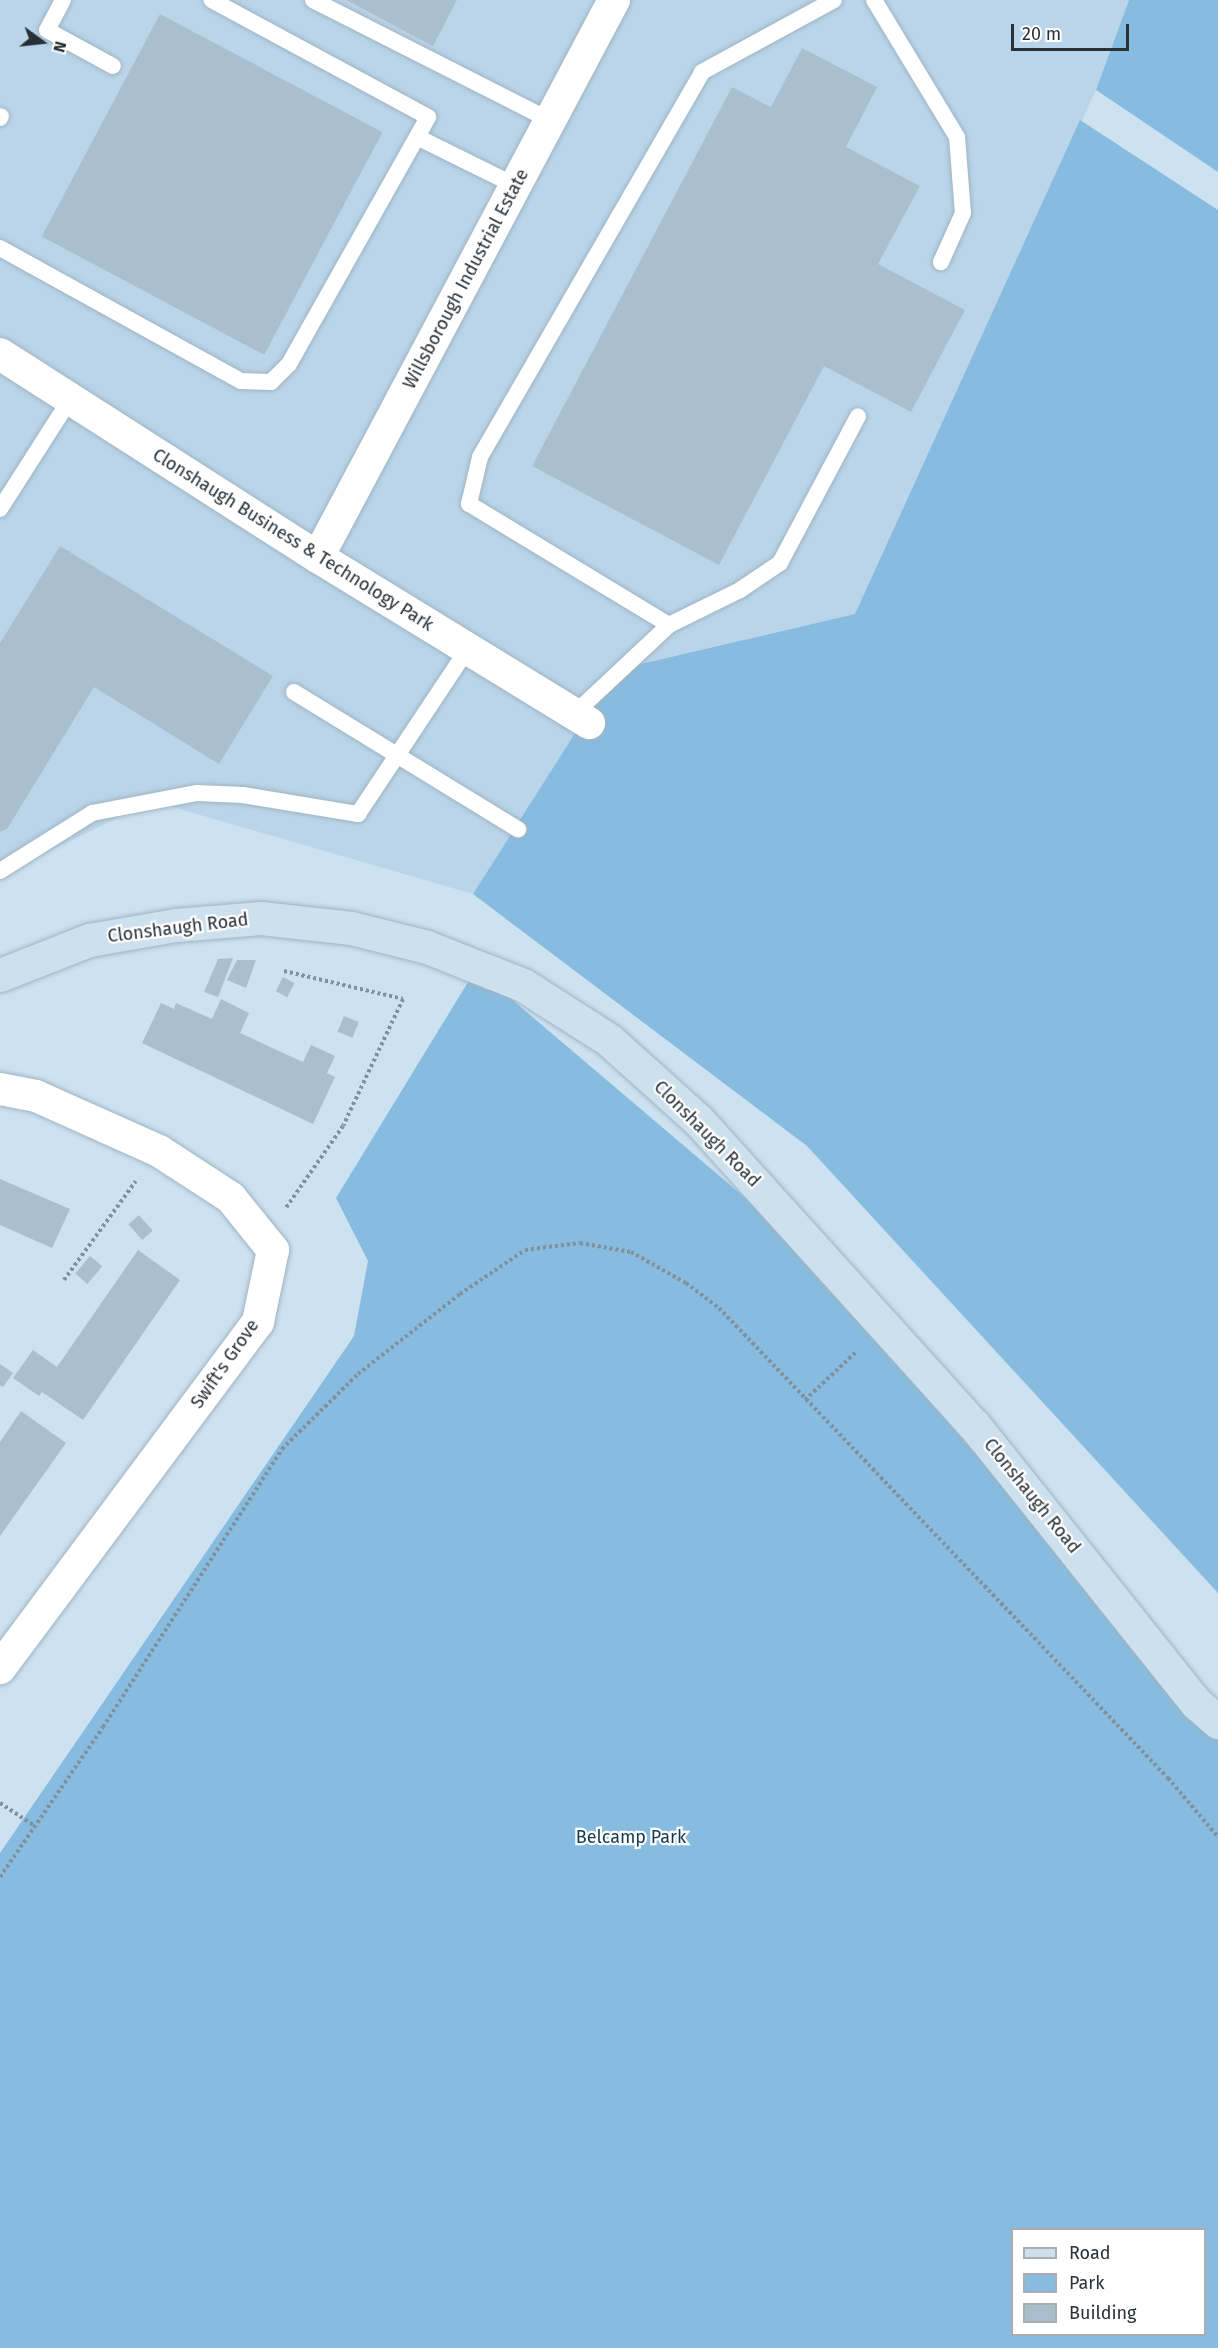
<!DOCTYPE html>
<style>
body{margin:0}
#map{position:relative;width:1218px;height:2348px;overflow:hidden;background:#cde2f1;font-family:"Fira Sans",sans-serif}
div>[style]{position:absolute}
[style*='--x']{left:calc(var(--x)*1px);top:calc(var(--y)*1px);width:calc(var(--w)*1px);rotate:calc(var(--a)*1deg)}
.built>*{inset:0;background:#bad5e9}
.green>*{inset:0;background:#87bce0}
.building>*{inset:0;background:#aabfcd;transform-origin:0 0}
.path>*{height:4px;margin-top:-2px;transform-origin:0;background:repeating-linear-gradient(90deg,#81909b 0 3px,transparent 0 6px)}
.roads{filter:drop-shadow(0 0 2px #9fb4c2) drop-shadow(0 0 2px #9fb4c2)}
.lane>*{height:16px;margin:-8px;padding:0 8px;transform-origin:8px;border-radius:8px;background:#fff}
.street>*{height:32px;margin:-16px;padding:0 16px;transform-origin:16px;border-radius:16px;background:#fff}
.secondary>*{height:33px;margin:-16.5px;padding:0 16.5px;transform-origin:16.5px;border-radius:16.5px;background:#cde0ed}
span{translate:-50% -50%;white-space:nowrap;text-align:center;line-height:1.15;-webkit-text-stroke:4.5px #fff;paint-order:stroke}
.street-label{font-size:18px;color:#293137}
.park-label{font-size:18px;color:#133a51}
.legend{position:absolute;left:1011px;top:2228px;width:195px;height:108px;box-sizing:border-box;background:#fff;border:2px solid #a9adaf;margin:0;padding:8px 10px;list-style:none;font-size:18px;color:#293137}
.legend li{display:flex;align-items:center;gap:12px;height:30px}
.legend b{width:30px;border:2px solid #a9adaf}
.north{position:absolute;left:12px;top:12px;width:60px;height:60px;-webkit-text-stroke:4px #fff;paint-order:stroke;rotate:105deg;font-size:16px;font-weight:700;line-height:24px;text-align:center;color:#293137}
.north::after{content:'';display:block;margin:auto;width:21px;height:27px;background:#293137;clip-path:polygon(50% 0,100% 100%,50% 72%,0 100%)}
.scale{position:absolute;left:1011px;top:24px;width:118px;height:27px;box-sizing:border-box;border:3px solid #293137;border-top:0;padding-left:8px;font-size:18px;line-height:21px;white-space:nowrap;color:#293137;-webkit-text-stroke:4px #fff;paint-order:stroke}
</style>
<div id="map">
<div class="built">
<i style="clip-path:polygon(0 0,1129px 0,1096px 90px,855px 614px,615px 670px,473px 894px,152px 801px,0 875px)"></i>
</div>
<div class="green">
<i style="clip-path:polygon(1129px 0,1218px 0,1218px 172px,1096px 90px)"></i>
<i style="clip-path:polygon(1080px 120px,1218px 210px,1218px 1593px,807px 1146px,473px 894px,615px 670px,855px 614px)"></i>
<i style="clip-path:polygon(evenodd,476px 969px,769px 1218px,1218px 1730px,1218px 2348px,0 2348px,0 1853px,354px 1336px,368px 1261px,336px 1198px,476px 969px,1012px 2230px,1204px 2230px,1204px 2334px,1012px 2334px,1012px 2230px)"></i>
</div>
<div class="building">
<i style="clip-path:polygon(346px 0,457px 0,433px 46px)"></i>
<i style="left:160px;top:14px;width:252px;height:252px;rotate:28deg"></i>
<i style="clip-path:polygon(802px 48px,877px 87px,846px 147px,920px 186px,878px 264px,965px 310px,911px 412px,824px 366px,719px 565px,532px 466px,732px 87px,771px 107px)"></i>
<i style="clip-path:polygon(60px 546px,273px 676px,219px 764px,94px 687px,7px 829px,0 832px,0 643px)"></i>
<i style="clip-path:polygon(233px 958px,218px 997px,204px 992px,218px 959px)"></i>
<i style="clip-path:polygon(237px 960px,256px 960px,246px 988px,227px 980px)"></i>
<i style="left:283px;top:977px;width:13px;height:16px;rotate:27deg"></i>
<i style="clip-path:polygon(221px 999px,249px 1013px,240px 1033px,303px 1062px,311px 1045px,335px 1056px,327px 1073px,335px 1077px,313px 1124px,142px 1043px,161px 1003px,174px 1009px,176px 1003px,212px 1019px)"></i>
<i style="left:344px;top:1016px;width:16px;height:17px;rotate:22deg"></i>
<i style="clip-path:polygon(0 1179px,70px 1209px,52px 1248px,0 1225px)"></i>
<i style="left:139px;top:1215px;width:21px;height:14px;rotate:49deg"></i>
<i style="clip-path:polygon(138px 1250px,180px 1280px,83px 1420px,42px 1392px,39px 1396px,13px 1378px,33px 1350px,57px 1367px)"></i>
<i style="left:90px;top:1256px;width:16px;height:23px;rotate:40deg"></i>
<i style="clip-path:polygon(0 1364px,13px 1373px,3px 1387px,0 1385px)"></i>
<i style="clip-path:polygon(21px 1411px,66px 1443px,0 1536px,0 1442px)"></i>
</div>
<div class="path">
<i style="--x:284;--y:971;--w:122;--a:13.2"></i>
<i style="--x:403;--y:999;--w:140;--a:115.3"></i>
<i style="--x:343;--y:1126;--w:101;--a:124.9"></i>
<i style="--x:64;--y:1280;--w:122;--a:-54"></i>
<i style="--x:805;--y:1400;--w:71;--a:-43.3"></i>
<i style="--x:0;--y:1803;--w:42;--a:33.3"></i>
<i style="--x:0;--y:1877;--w:182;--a:-55.5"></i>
<i style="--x:103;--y:1727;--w:331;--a:-57.2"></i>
<i style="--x:282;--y:1449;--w:107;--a:-44.6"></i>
<i style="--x:358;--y:1374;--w:130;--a:-38.1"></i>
<i style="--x:460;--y:1294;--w:78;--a:-34.1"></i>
<i style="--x:525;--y:1250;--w:55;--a:-7.3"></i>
<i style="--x:580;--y:1243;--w:52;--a:10"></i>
<i style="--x:631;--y:1252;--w:63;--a:29.4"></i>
<i style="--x:686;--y:1283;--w:41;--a:37.1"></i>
<i style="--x:719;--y:1308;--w:650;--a:46.31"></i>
<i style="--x:1168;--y:1778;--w:77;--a:49.7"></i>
</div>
<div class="roads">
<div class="lane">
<i style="--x:63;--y:0;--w:34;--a:118"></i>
<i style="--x:47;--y:30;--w:75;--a:28.6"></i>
<i style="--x:313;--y:0;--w:266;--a:26.9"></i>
<i style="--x:874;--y:0;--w:160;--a:58.8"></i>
<i style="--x:957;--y:137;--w:76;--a:85.5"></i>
<i style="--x:963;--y:213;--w:54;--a:114.2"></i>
<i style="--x:0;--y:118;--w:2;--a:-63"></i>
<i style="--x:417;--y:137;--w:110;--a:26.3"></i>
<i style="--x:0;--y:248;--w:275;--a:28.9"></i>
<i style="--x:241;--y:381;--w:30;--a:2"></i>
<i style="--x:271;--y:382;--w:25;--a:-45"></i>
<i style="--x:289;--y:364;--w:283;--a:-60.6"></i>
<i style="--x:428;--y:117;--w:246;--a:-151.6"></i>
<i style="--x:0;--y:509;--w:132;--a:-57.4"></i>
<i style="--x:669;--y:625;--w:234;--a:-148.8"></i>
<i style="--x:469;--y:504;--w:48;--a:-76.8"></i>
<i style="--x:480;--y:457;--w:444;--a:-60"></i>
<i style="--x:702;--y:72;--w:150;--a:-28.6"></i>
<i style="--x:294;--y:692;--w:263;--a:31.5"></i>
<i style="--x:574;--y:714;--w:130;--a:-43.1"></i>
<i style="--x:669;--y:625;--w:79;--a:-26.2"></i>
<i style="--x:740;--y:590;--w:48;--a:-34"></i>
<i style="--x:780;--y:563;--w:166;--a:-62"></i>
<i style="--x:0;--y:871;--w:109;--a:-32.2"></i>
<i style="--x:92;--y:813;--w:107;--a:-10.8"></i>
<i style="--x:197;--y:793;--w:46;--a:2.5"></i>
<i style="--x:243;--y:795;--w:117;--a:9.4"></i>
<i style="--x:358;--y:814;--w:197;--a:-56.4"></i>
</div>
<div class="street">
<i style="--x:0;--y:354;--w:377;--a:32.6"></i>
<i style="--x:318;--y:557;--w:318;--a:31.5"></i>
<i style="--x:318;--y:557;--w:631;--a:-62.01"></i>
<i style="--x:0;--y:1089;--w:37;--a:11"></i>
<i style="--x:36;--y:1096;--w:135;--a:24.1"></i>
<i style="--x:159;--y:1151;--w:86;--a:33.1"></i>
<i style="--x:231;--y:1198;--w:67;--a:51.1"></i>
<i style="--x:273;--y:1250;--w:74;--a:101.8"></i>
<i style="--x:258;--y:1322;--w:432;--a:126.7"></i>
</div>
<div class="secondary">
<i style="--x:0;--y:975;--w:96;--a:-21.5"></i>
<i style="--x:89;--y:940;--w:88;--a:-9.8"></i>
<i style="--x:176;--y:925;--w:85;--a:-4.7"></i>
<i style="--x:261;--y:918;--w:91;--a:6.3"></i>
<i style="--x:351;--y:928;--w:78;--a:14"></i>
<i style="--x:427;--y:947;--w:103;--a:21.6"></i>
<i style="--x:523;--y:985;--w:102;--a:32.6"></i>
<i style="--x:609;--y:1040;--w:120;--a:42"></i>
<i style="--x:698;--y:1120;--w:411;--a:47.9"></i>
<i style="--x:974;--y:1425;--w:356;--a:51.4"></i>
<i style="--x:1196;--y:1703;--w:29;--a:41"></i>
</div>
</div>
<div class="street-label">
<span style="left:466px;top:279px;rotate:-62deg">Willsborough Industrial Estate</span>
<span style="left:293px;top:540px;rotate:32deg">Clonshaugh Business &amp; Technology Park</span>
<span style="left:178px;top:928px;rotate:-7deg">Clonshaugh Road</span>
<span style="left:707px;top:1134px;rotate:45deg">Clonshaugh Road</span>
<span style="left:225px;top:1364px;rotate:-55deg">Swift's Grove</span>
<span style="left:1032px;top:1496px;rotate:51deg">Clonshaugh Road</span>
</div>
<div class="park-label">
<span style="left:631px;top:1837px">Belcamp Park</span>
</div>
<ul class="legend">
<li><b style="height:8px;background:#cde0ed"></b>Road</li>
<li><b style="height:16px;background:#87bce0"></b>Park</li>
<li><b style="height:16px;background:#aabfcd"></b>Building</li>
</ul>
<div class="north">N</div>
<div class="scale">20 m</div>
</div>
